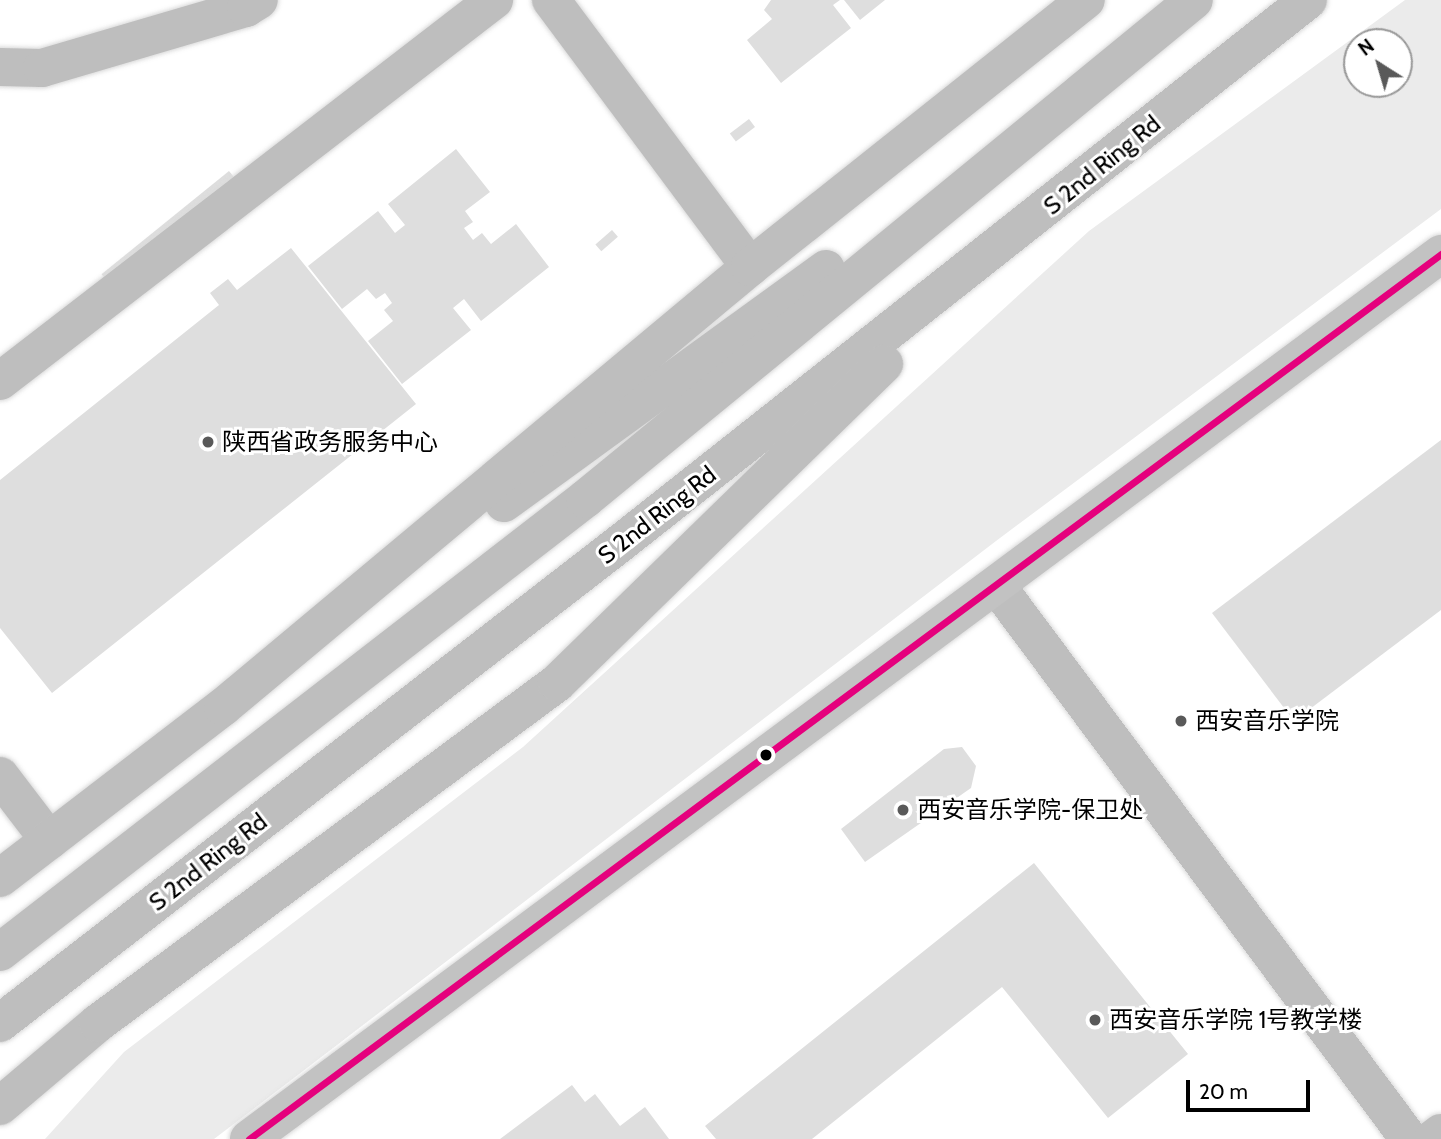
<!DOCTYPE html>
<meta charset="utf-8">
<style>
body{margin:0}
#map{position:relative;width:1441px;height:1139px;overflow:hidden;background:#fff;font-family:Cabin,"Noto Sans SC",sans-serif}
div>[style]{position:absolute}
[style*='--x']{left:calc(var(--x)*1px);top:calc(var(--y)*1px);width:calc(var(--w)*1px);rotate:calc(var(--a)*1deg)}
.green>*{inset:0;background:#ebebeb}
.building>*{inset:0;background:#dedede;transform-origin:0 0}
.roads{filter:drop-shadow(0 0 2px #dbdbdb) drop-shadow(0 0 2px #dbdbdb)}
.minor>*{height:38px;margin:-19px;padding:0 19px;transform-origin:19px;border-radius:19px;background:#bebebe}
.secondary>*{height:38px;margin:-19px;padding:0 19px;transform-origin:19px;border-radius:19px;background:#c2c2c2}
.trunk>*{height:38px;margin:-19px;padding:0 19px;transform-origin:19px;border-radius:19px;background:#bebebe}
.bus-1>*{height:7px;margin:-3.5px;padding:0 3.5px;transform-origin:3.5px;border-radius:3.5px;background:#e5007d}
.dots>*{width:19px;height:19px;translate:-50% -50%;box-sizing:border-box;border:4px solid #fff;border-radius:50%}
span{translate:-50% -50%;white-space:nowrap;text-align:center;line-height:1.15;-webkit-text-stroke:6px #fff;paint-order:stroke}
.street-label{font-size:24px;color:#000}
.poi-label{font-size:24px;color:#000}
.left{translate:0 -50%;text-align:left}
.north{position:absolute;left:1343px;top:28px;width:70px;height:70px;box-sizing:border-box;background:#fff;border:2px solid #999;border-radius:50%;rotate:323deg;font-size:19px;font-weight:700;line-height:28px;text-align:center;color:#000}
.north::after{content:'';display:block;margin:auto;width:24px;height:32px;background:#595959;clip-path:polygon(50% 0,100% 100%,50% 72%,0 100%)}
.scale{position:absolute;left:1186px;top:1080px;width:124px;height:32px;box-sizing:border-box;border:4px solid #000;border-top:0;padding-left:9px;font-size:21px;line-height:24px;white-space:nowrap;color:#000;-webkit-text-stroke:5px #fff;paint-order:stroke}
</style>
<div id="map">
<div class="green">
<i style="clip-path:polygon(evenodd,1405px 0,1441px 0,1441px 209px,996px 541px,214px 1139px,45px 1139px,124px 1052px,523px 747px,1089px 231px,1405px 0,1357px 42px,1399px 42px,1399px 84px,1357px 84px,1357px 42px)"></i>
</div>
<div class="building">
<i style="clip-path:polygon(771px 0,840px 0,833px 5px,851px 28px,781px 83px,747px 40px,772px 19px,764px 10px)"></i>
<i style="clip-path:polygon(844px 0,885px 0,860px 20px)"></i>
<i style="left:749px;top:119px;width:10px;height:24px;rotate:53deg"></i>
<i style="clip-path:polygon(456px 149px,490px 192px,465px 211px,473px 222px,464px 228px,473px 240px,482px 233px,491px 244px,516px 224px,549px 267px,481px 321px,464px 299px,453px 308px,471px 330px,402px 384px,368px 341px,393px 321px,384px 310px,392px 303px,385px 293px,376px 299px,367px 289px,342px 309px,308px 266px,378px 211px,395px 233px,405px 225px,388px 204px)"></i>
<i style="left:229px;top:171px;width:13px;height:164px;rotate:51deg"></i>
<i style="left:612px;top:230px;width:9px;height:22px;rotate:49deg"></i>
<i style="clip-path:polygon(291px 248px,416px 404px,52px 693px,0 628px,0 480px,219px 305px,210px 293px,228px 279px,237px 290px)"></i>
<i style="clip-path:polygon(1441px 440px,1441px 610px,1294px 721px,1212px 613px)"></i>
<i style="clip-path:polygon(962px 747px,976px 766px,971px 788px,865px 862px,841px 829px,944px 749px)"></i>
<i style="clip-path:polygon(1034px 863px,1188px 1054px,1108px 1118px,1002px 987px,812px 1139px,716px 1139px,705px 1126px)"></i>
<i style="clip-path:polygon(572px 1085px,585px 1102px,595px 1094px,620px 1126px,645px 1107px,669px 1139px,500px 1139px)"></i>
</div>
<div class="roads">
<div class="minor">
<i style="--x:551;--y:0;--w:333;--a:53.3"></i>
<i style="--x:0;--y:67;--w:42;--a:1.4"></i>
<i style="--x:42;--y:68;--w:213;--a:-16.4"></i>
<i style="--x:246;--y:8;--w:15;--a:-32"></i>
<i style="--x:0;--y:381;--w:624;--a:-37.64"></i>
<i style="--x:997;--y:586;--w:690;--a:53.31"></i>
<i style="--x:0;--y:776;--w:81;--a:52.6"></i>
<i style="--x:1433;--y:1139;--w:10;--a:-37"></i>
</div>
<div class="secondary">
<i style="--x:249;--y:1139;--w:1485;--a:-36.59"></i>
</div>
<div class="trunk">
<i style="--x:504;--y:503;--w:398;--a:-36"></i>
<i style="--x:0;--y:878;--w:281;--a:-37.5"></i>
<i style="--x:223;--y:707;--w:687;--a:-39.86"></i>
<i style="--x:750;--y:267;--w:429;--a:-38.5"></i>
<i style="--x:0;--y:952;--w:740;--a:-37.75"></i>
<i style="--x:585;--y:499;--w:787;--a:-39.33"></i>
<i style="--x:0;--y:1023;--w:781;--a:-37.72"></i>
<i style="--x:618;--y:545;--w:879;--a:-38.3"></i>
<i style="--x:0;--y:1106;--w:128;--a:-40.3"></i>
<i style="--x:98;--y:1023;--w:571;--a:-36.53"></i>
<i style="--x:557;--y:683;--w:457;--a:-44.3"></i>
</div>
</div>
<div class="bus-1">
<i style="--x:249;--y:1139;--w:1485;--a:-36.59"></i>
</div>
<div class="dots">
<i style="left:208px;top:442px;background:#595959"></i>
<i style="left:1181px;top:721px;background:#595959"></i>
<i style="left:766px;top:755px;background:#000"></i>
<i style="left:903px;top:810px;background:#595959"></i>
<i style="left:1095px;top:1020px;background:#595959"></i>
</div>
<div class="street-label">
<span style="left:1102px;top:165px;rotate:-39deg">S 2nd Ring Rd</span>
<span style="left:657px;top:515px;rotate:-38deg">S 2nd Ring Rd</span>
<span style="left:208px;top:862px;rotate:-38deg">S 2nd Ring Rd</span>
</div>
<div class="poi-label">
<span class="left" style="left:222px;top:442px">陕西省政务服务中心</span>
<span class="left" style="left:1195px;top:721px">西安音乐学院</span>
<span class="left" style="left:917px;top:810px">西安音乐学院-保卫处</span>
<span class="left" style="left:1109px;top:1020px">西安音乐学院 1号教学楼</span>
</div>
<div class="north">N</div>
<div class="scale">20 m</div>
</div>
